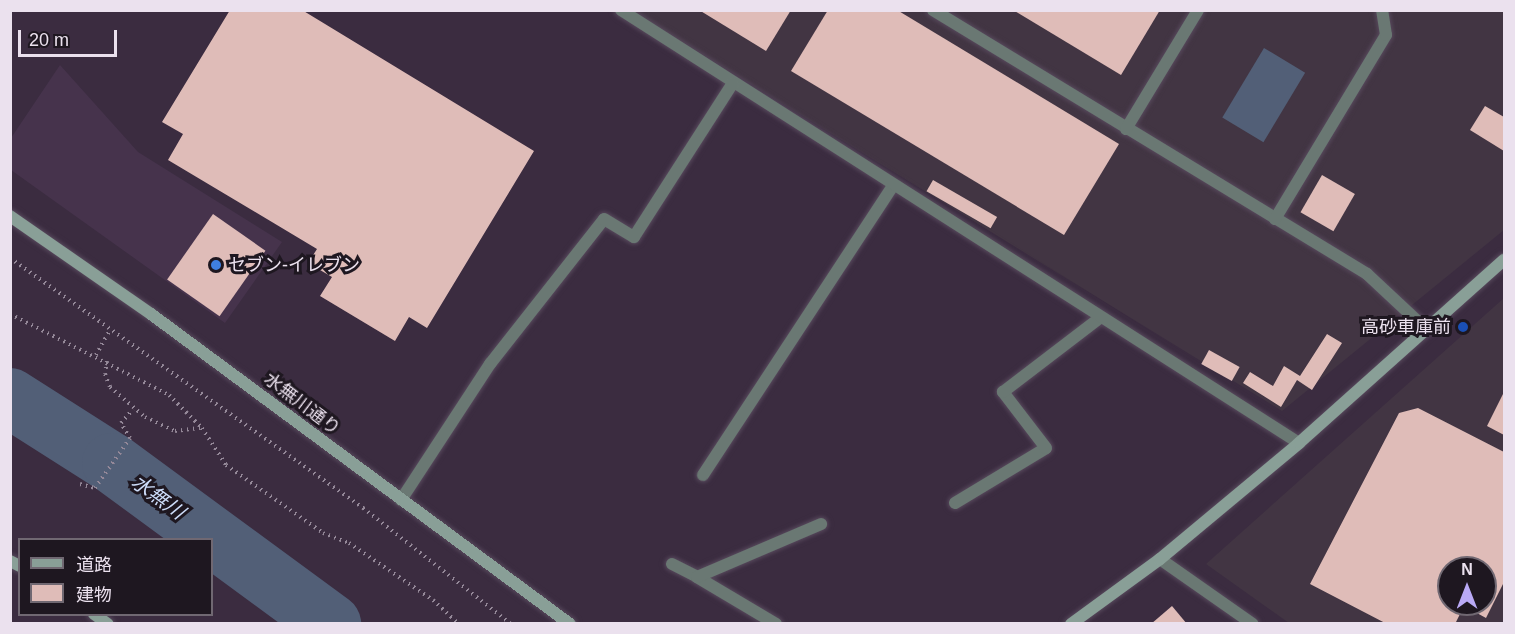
<!DOCTYPE html>
<meta charset="utf-8">
<style>
body{margin:0}
#map{position:relative;width:1515px;height:634px;overflow:hidden;background:#3b2c40;font-family:Helvetica,"Noto Sans JP",sans-serif}
div>[style]{position:absolute}
[style*='--x']{left:calc(var(--x)*1px);top:calc(var(--y)*1px);width:calc(var(--w)*1px);rotate:calc(var(--a)*1deg)}
.built>*{inset:0;background:#46334c}
.industrial>*{inset:0;background:#423543}
.water>*{inset:0;background:#525f77;transform-origin:0 0}
.river>*{height:60px;margin:-30px;padding:0 30px;transform-origin:30px;border-radius:30px;background:#525f77}
.building>*{inset:0;background:#dfbcb8;transform-origin:0 0}
.path>*{height:4px;margin-top:-2px;transform-origin:0;background:repeating-linear-gradient(90deg,#958999 0 1.5px,transparent 0 6px)}
.roads{filter:drop-shadow(0 0 2px #57495c) drop-shadow(0 0 2px #57495c)}
.lane>*{height:12px;margin:-6px;padding:0 6px;transform-origin:6px;border-radius:6px;background:#6a7873}
.street>*{height:12px;margin:-6px;padding:0 6px;transform-origin:6px;border-radius:6px;background:#6a7873}
.secondary>*{height:12px;margin:-6px;padding:0 6px;transform-origin:6px;border-radius:6px;background:#899f97}
.dots>*{width:16px;height:16px;translate:-50% -50%;box-sizing:border-box;border:3px solid #1e1720;border-radius:50%}
span{translate:-50% -50%;white-space:nowrap;text-align:center;line-height:1.15;-webkit-text-stroke:6px #1e1720;paint-order:stroke}
.poi-label{font-size:18px;color:#ebe1ee}
.left{translate:0 -50%;text-align:left}
.right{translate:-100% -50%;text-align:right}
.street-label{font-size:18px;color:#ebe1ee}
.water-label{font-size:20px;color:#ccdcf9;font-style:italic}
.frame{position:absolute;inset:0;border:12px solid #ebe1ee;pointer-events:none}
.legend{position:absolute;left:18px;top:538px;width:195px;height:78px;box-sizing:border-box;background:#1e1720;border:2px solid #706872;margin:0;padding:8px 10px;list-style:none;font-size:18px;color:#ebe1ee}
.legend li{display:flex;align-items:center;gap:12px;height:30px}
.legend b{width:30px;border:2px solid #706872}
.north{position:absolute;left:1437px;top:556px;width:60px;height:60px;box-sizing:border-box;background:#1e1720;border:2px solid #706872;border-radius:50%;rotate:0deg;font-size:16px;font-weight:700;line-height:24px;text-align:center;color:#ebe1ee}
.north::after{content:'';display:block;margin:auto;width:21px;height:27px;background:#baaaf6;clip-path:polygon(50% 0,100% 100%,50% 72%,0 100%)}
.scale{position:absolute;left:18px;top:30px;width:99px;height:27px;box-sizing:border-box;border:3px solid #ebe1ee;border-top:0;padding-left:8px;font-size:18px;line-height:21px;white-space:nowrap;color:#ebe1ee;-webkit-text-stroke:4px #1e1720;paint-order:stroke}
</style>
<div id="map">
<div class="built">
<i style="clip-path:polygon(60px 65px,138px 152px,282px 242px,225px 323px,11px 170px,11px 138px)"></i>
</div>
<div class="industrial">
<i style="clip-path:polygon(632px 11px,1504px 11px,1504px 230px,1282px 411px)"></i>
<i style="clip-path:polygon(evenodd,1504px 298px,1504px 623px,1289px 623px,1206px 564px,1504px 298px,1449px 568px,1485px 568px,1485px 604px,1449px 604px,1449px 568px)"></i>
</div>
<div class="water">
<i style="left:1264px;top:48px;width:48px;height:81px;rotate:31deg"></i>
</div>
<div class="river">
<i style="--x:10;--y:398;--w:121;--a:32.5"></i>
<i style="--x:112;--y:463;--w:272;--a:36.3"></i>
</div>
<div class="building">
<i style="clip-path:polygon(230px 10px,302px 10px,534px 151px,427px 328px,409px 317px,395px 341px,320px 296px,332px 277px,308px 263px,317px 249px,168px 160px,183px 134px,162px 122px)"></i>
<i style="clip-path:polygon(699px 10px,791px 10px,766px 51px)"></i>
<i style="clip-path:polygon(828px 10px,897px 10px,1119px 144px,1064px 235px,791px 71px)"></i>
<i style="clip-path:polygon(1013px 10px,1160px 10px,1121px 75px)"></i>
<i style="clip-path:polygon(1485px 106px,1504px 117px,1504px 151px,1470px 130px)"></i>
<i style="left:1322px;top:175px;width:38px;height:43px;rotate:30deg"></i>
<i style="left:933px;top:180px;width:74px;height:13px;rotate:30deg"></i>
<i style="left:213px;top:214px;width:64px;height:80px;rotate:35deg"></i>
<i style="clip-path:polygon(1327px 334px,1342px 343px,1312px 390px,1297px 380px,1281px 407px,1243px 383px,1250px 372px,1273px 386px,1284px 366px,1300px 376px)"></i>
<i style="left:1209px;top:350px;width:35px;height:16px;rotate:29deg"></i>
<i style="clip-path:polygon(1504px 392px,1504px 435px,1487px 426px)"></i>
<i style="clip-path:polygon(evenodd,1418px 408px,1504px 452px,1504px 582px,1486px 618px,1464px 606px,1455px 624px,1387px 624px,1310px 584px,1399px 413px,1418px 408px,1449px 568px,1485px 568px,1485px 604px,1449px 604px,1449px 568px)"></i>
<i style="clip-path:polygon(1172px 606px,1187px 624px,1151px 624px)"></i>
</div>
<div class="path">
<i style="--x:10;--y:258;--w:433;--a:35.3"></i>
<i style="--x:363;--y:508;--w:188;--a:38.1"></i>
<i style="--x:10;--y:314;--w:178;--a:27"></i>
<i style="--x:169;--y:395;--w:47;--a:45"></i>
<i style="--x:202;--y:428;--w:44;--a:57"></i>
<i style="--x:226;--y:465;--w:118;--a:35"></i>
<i style="--x:323;--y:533;--w:28;--a:21"></i>
<i style="--x:349;--y:543;--w:102;--a:34.2"></i>
<i style="--x:433;--y:600;--w:35;--a:43"></i>
<i style="--x:96;--y:355;--w:29;--a:-61"></i>
<i style="--x:107;--y:361;--w:13;--a:99"></i>
<i style="--x:105;--y:374;--w:14;--a:69"></i>
<i style="--x:110;--y:387;--w:46;--a:40.6"></i>
<i style="--x:145;--y:417;--w:33;--a:25"></i>
<i style="--x:175;--y:431;--w:26;--a:-7"></i>
<i style="--x:80;--y:484;--w:16;--a:15"></i>
<i style="--x:95;--y:488;--w:61;--a:-55"></i>
<i style="--x:130;--y:438;--w:17;--a:-121"></i>
<i style="--x:121;--y:423;--w:18;--a:-49"></i>
</div>
<div class="roads">
<div class="lane">
<i style="--x:933;--y:10;--w:508;--a:31.31"></i>
<i style="--x:1367;--y:274;--w:81;--a:43"></i>
<i style="--x:1126;--y:129;--w:139;--a:-58.8"></i>
<i style="--x:1275;--y:219;--w:215;--a:-58.9"></i>
<i style="--x:1386;--y:35;--w:25;--a:-99"></i>
<i style="--x:703;--y:475;--w:346;--a:-56.7"></i>
<i style="--x:955;--y:503;--w:106;--a:-31.1"></i>
<i style="--x:1046;--y:448;--w:71;--a:-127.5"></i>
<i style="--x:1003;--y:392;--w:123;--a:-37.4"></i>
<i style="--x:672;--y:564;--w:28;--a:27"></i>
<i style="--x:776;--y:624;--w:92;--a:-149.3"></i>
<i style="--x:697;--y:577;--w:135;--a:-23.1"></i>
</div>
<div class="street">
<i style="--x:621;--y:10;--w:804;--a:32.56"></i>
<i style="--x:401;--y:500;--w:163;--a:-56.8"></i>
<i style="--x:490;--y:364;--w:184;--a:-51.8"></i>
<i style="--x:604;--y:219;--w:35;--a:31"></i>
<i style="--x:634;--y:237;--w:183;--a:-57.3"></i>
<i style="--x:1160;--y:559;--w:113;--a:35"></i>
</div>
<div class="secondary">
<i style="--x:10;--y:216;--w:172;--a:34.8"></i>
<i style="--x:151;--y:314;--w:521;--a:36.5"></i>
<i style="--x:10;--y:561;--w:11;--a:27"></i>
<i style="--x:94;--y:614;--w:17;--a:36"></i>
<i style="--x:1071;--y:624;--w:110;--a:-36.1"></i>
<i style="--x:1160;--y:559;--w:181;--a:-39.8"></i>
<i style="--x:1299;--y:443;--w:275;--a:-41.8"></i>
</div>
</div>
<div class="dots">
<i style="left:216px;top:265px;background:#3f7fe0"></i>
<i style="left:1463px;top:327px;background:#1a4fb4"></i>
</div>
<div class="poi-label">
<span class="left" style="left:228px;top:265px">セブン-イレブン</span>
<span class="right" style="left:1451px;top:327px">高砂車庫前</span>
</div>
<div class="street-label">
<span style="left:302px;top:404px;rotate:37deg">水無川通り</span>
</div>
<div class="water-label">
<span style="left:158px;top:497px;rotate:36deg">水無川</span>
</div>
<div class="frame"></div>
<ul class="legend">
<li><b style="height:8px;background:#899f97"></b>道路</li>
<li><b style="height:16px;background:#dfbcb8"></b>建物</li>
</ul>
<div class="north">N</div>
<div class="scale">20 m</div>
</div>
